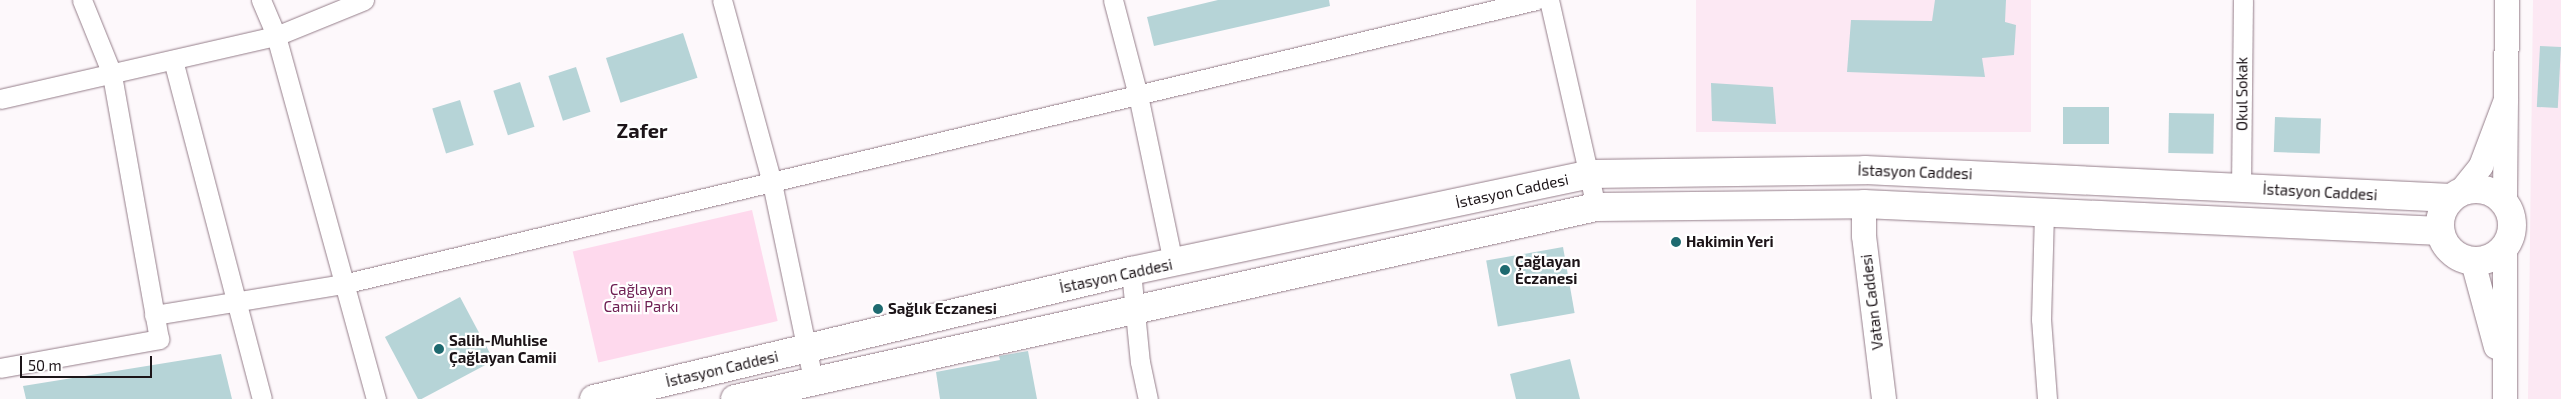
<!DOCTYPE html>
<meta charset="utf-8">
<style>
body{margin:0}
#map{position:relative;width:2561px;height:399px;overflow:hidden;background:#fdf8fb;font-family:"Exo 2",sans-serif}
div>[style]{position:absolute}
[style*='--x']{left:calc(var(--x)*1px);top:calc(var(--y)*1px);width:calc(var(--w)*1px);rotate:calc(var(--a)*1deg)}
.built>*{inset:0;background:#fce8f3;transform-origin:0 0}
.green>*{inset:0;background:#fed9ed;transform-origin:0 0}
.building>*{inset:0;background:#b6d4d7;transform-origin:0 0}
.roads{filter:drop-shadow(0 0 1px #957e8a) drop-shadow(0 0 1px #957e8a)}
.minor>*{height:19px;margin:-9.5px;padding:0 9.5px;transform-origin:9.5px;border-radius:9.5px;background:#fff}
.tertiary>*{height:24px;margin:-12px;padding:0 12px;transform-origin:12px;border-radius:12px;background:#fff}
.secondary>*{height:28px;margin:-14px;padding:0 14px;transform-origin:14px;border-radius:14px;background:#fff}
.secondary>.ring{margin:-14px;padding:0;box-sizing:content-box;background:none;border:28px solid #fff;border-radius:50%}
.dots>*{width:14px;height:14px;translate:-50% -50%;box-sizing:border-box;border:2px solid #fff;border-radius:50%}
span{translate:-50% -50%;white-space:nowrap;text-align:center;line-height:1.15;-webkit-text-stroke:4.5px #fff;paint-order:stroke}
.street-label{font-size:15px;color:#1c1418}
.poi-label{font-size:15px;color:#1c1418;font-weight:700}
.left{translate:0 -50%;text-align:left}
.park-label{font-size:15px;color:#6f2054}
.district-label{font-size:20px;color:#1c1418;font-weight:700}
.scale{position:absolute;left:20px;top:356px;width:132px;height:22px;box-sizing:border-box;border:2px solid #1c1418;border-top:0;padding-left:6px;font-size:15px;line-height:18px;white-space:nowrap;color:#1c1418;-webkit-text-stroke:4px #fff;paint-order:stroke}
</style>
<div id="map">
<div class="built">
<i style="left:1696px;top:0;width:335px;height:132px"></i>
<i style="clip-path:polygon(2533px 0,2561px 0,2561px 399px,2528px 399px)"></i>
</div>
<div class="green">
<i style="left:752px;top:210px;width:114px;height:184px;rotate:77deg"></i>
</div>
<div class="building">
<i style="clip-path:polygon(1218px 0,1329px 0,1330px 6px,1154px 46px,1147px 17px)"></i>
<i style="clip-path:polygon(1935px 0,2006px 0,2005px 22px,2016px 25px,2014px 55px,1982px 58px,1985px 77px,1847px 72px,1851px 20px,1932px 21px)"></i>
<i style="left:683px;top:33px;width:47px;height:81px;rotate:72deg"></i>
<i style="left:2540px;top:46px;width:21px;height:61px;rotate:3deg"></i>
<i style="left:576px;top:67px;width:47px;height:29px;rotate:72deg"></i>
<i style="left:520px;top:82px;width:47px;height:28px;rotate:72deg"></i>
<i style="clip-path:polygon(1711px 83px,1773px 87px,1776px 124px,1712px 121px)"></i>
<i style="left:460px;top:100px;width:47px;height:29px;rotate:73deg"></i>
<i style="left:2063px;top:107px;width:46px;height:37px"></i>
<i style="left:2169px;top:113px;width:45px;height:40px;rotate:1deg"></i>
<i style="left:2275px;top:117px;width:46px;height:35px;rotate:2deg"></i>
<i style="left:1563px;top:247px;width:67px;height:78px;rotate:80deg"></i>
<i style="left:460px;top:297px;width:72px;height:85px;rotate:62deg"></i>
<i style="clip-path:polygon(1028px 351px,1037px 399px,940px 399px,936px 372px,1000px 360px,999px 356px)"></i>
<i style="clip-path:polygon(221px 354px,232px 399px,26px 399px,23px 386px)"></i>
<i style="clip-path:polygon(1570px 359px,1580px 399px,1516px 399px,1510px 374px)"></i>
</div>
<div class="roads">
<div class="minor">
<i style="--x:261;--y:0;--w:39;--a:67"></i>
<i style="--x:276;--y:36;--w:95;--a:-22.2"></i>
<i style="--x:722;--y:0;--w:190;--a:74.7"></i>
<i style="--x:772;--y:183;--w:200;--a:78.2"></i>
<i style="--x:1113;--y:0;--w:98;--a:75.3"></i>
<i style="--x:1138;--y:95;--w:172;--a:78.2"></i>
<i style="--x:1549;--y:0;--w:212;--a:77.2"></i>
<i style="--x:173;--y:60;--w:350;--a:75.3"></i>
<i style="--x:0;--y:99;--w:283;--a:-12.9"></i>
<i style="--x:276;--y:36;--w:377;--a:74.6"></i>
<i style="--x:2241;--y:188;--w:188;--a:-89.4"></i>
<i style="--x:2044;--y:213;--w:106;--a:91.6"></i>
<i style="--x:2041;--y:319;--w:80;--a:85.7"></i>
<i style="--x:1131;--y:271;--w:91;--a:84.4"></i>
<i style="--x:1140;--y:362;--w:38;--a:78"></i>
<i style="--x:154;--y:315;--w:192;--a:-9.3"></i>
<i style="--x:343;--y:284;--w:1226;--a:-13.39"></i>
<i style="--x:0;--y:368;--w:162;--a:-10.3"></i>
<i style="--x:159;--y:339;--w:269;--a:-100.1"></i>
<i style="--x:112;--y:74;--w:80;--a:-112.1"></i>
</div>
<div class="tertiary">
<i style="--x:2506;--y:100;--w:100;--a:-89.4"></i>
<i style="--x:2461;--y:191;--w:32;--a:-51"></i>
<i style="--x:2481;--y:166;--w:71;--a:-69.3"></i>
<i style="--x:2506;--y:100;--w:103;--a:90.6"></i>
<i style="--x:1864;--y:204;--w:32;--a:90"></i>
<i style="--x:1864;--y:236;--w:164;--a:83"></i>
<i style="--x:2473;--y:262;--w:88;--a:74.9"></i>
<i style="--x:2505;--y:399;--w:151;--a:-90"></i>
</div>
<div class="secondary">
<i class="ring" style="left:2440px;top:189px;width:44px;height:44px"></i>
<i style="--x:594;--y:399;--w:552;--a:-13.41"></i>
<i style="--x:1131;--y:271;--w:469;--a:-11.9"></i>
<i style="--x:1590;--y:174;--w:275;--a:-0.8"></i>
<i style="--x:1865;--y:170;--w:587;--a:2.74"></i>
<i style="--x:735;--y:399;--w:882;--a:-12.57"></i>
<i style="--x:1596;--y:207;--w:268;--a:-0.6"></i>
<i style="--x:1864;--y:204;--w:577;--a:2.68"></i>
</div>
</div>
<div class="dots">
<i style="left:1676px;top:242px;background:#1e6a70"></i>
<i style="left:1505px;top:270px;background:#1e6a70"></i>
<i style="left:878px;top:309px;background:#1e6a70"></i>
<i style="left:439px;top:349px;background:#1e6a70"></i>
</div>
<div class="street-label">
<span style="left:2242px;top:94px;rotate:-90deg">Okul Sokak</span>
<span style="left:1915px;top:172px;rotate:2deg">İstasyon Caddesi</span>
<span style="left:1512px;top:191px;rotate:-12deg">İstasyon Caddesi</span>
<span style="left:2320px;top:192px;rotate:3deg">İstasyon Caddesi</span>
<span style="left:1116px;top:276px;rotate:-12deg">İstasyon Caddesi</span>
<span style="left:1872px;top:302px;rotate:-97deg">Vatan Caddesi</span>
<span style="left:722px;top:369px;rotate:-13deg">İstasyon Caddesi</span>
</div>
<div class="poi-label">
<span class="left" style="left:1686px;top:242px">Hakimin Yeri</span>
<span class="left" style="left:1515px;top:270px">Çağlayan<br>Eczanesi</span>
<span class="left" style="left:888px;top:309px">Sağlık Eczanesi</span>
<span class="left" style="left:449px;top:349px">Salih-Muhlise<br>Çağlayan Camii</span>
</div>
<div class="park-label">
<span style="left:641px;top:298px">Çağlayan<br>Camii Parkı</span>
</div>
<div class="district-label">
<span style="left:642px;top:130px">Zafer</span>
</div>
<div class="scale">50 m</div>
</div>
